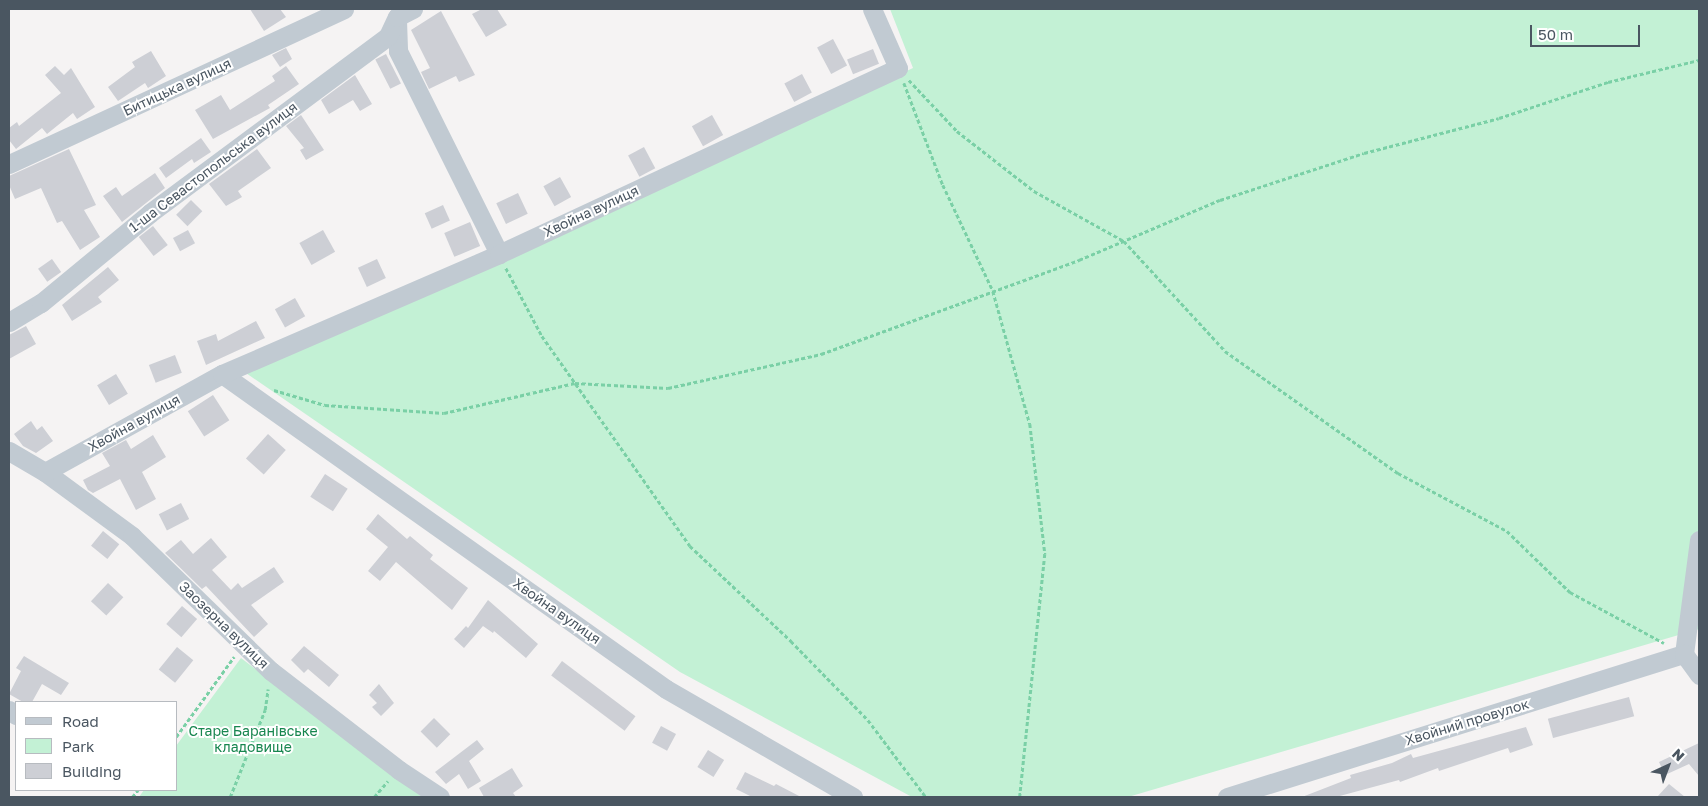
<!DOCTYPE html>
<meta charset="utf-8">
<style>
body{margin:0}
#map{position:relative;width:1708px;height:806px;overflow:hidden;background:#f5f3f3;font-family:"Golos Text",sans-serif}
div>[style]{position:absolute}
[style*='--x']{left:calc(var(--x)*1px);top:calc(var(--y)*1px);width:calc(var(--w)*1px);rotate:calc(var(--a)*1deg)}
.green>*{inset:0;background:#c3f1d5}
.building>*{inset:0;background:#cdcfd5;transform-origin:0 0}
.path>*{height:2.5px;margin-top:-1.25px;transform-origin:0;background:repeating-linear-gradient(90deg,#7ad0a6 0 4px,transparent 0 6.5px)}
.minor>*{height:19px;margin:-9.5px;padding:0 9.5px;transform-origin:9.5px;border-radius:9.5px;background:#c1cad2}
span{translate:-50% -50%;white-space:nowrap;text-align:center;line-height:1.15;-webkit-text-stroke:4px #fff;paint-order:stroke}
.street-label{font-size:14px;color:#4a5661}
.park-label{font-size:14px;color:#17864f}
.frame{position:absolute;inset:0;border:10px solid #4a5661;pointer-events:none}
.legend{position:absolute;left:15px;top:701px;width:162px;height:90px;box-sizing:border-box;background:#fff;border:1px solid #b7bbc0;margin:0;padding:6px 9px;list-style:none;font-size:15px;color:#4a5661}
.legend li{display:flex;align-items:center;gap:10px;height:25px}
.legend b{width:25px;border:1px solid #b7bbc0}
.north{position:absolute;left:1643px;top:741px;width:50px;height:50px;-webkit-text-stroke:4px #fff;paint-order:stroke;rotate:43deg;font-size:14px;font-weight:700;line-height:20px;text-align:center;color:#4a5661}
.north::after{content:'';display:block;margin:auto;width:18px;height:22px;background:#4a5661;clip-path:polygon(50% 0,100% 100%,50% 72%,0 100%)}
.scale{position:absolute;left:1530px;top:25px;width:110px;height:22px;box-sizing:border-box;border:2px solid #4a5661;border-top:0;padding-left:6px;font-size:15px;line-height:18px;white-space:nowrap;color:#4a5661;-webkit-text-stroke:4px #fff;paint-order:stroke}
</style>
<div id="map">
<div class="green">
<i style="clip-path:polygon(890px 9px,1699px 9px,1699px 629px,1128px 797px,912px 797px,680px 672px,243px 371px,492px 264px,913px 68px)"></i>
<i style="clip-path:polygon(241px 658px,423px 797px,139px 797px,144px 790px,176px 790px,176px 746px)"></i>
</div>
<div class="building">
<i style="clip-path:polygon(250px 9px,280px 9px,286px 17px,264px 31px)"></i>
<i style="clip-path:polygon(482px 9px,497px 9px,507px 25px,486px 37px,472px 14px)"></i>
<i style="clip-path:polygon(441px 11px,475px 75px,459px 82px,456px 76px,429px 89px,421px 72px,430px 68px,411px 30px)"></i>
<i style="left:833px;top:39px;width:30px;height:18px;rotate:62deg"></i>
<i style="clip-path:polygon(286px 48px,292px 59px,280px 67px,272px 55px)"></i>
<i style="left:873px;top:49px;width:16px;height:28px;rotate:68deg"></i>
<i style="clip-path:polygon(151px 51px,166px 76px,148px 88px,145px 83px,118px 101px,108px 87px,135px 67px,132px 62px)"></i>
<i style="left:386px;top:54px;width:33px;height:12px;rotate:63deg"></i>
<i style="clip-path:polygon(55px 66px,64px 75px,71px 68px,95px 107px,77px 119px,73px 113px,47px 134px,42px 128px,16px 149px,9px 140px,9px 128px,17px 122px,19px 126px,61px 93px,45px 75px)"></i>
<i style="clip-path:polygon(286px 66px,299px 84px,268px 105px,270px 108px,213px 139px,195px 110px,221px 95px,230px 110px,275px 81px,272px 76px)"></i>
<i style="left:802px;top:74px;width:21px;height:20px;rotate:62deg"></i>
<i style="clip-path:polygon(355px 75px,372px 104px,360px 111px,353px 100px,329px 114px,321px 100px)"></i>
<i style="clip-path:polygon(301px 115px,324px 150px,306px 160px,300px 150px,304px 148px,286px 126px)"></i>
<i style="left:712px;top:115px;width:23px;height:23px;rotate:61deg"></i>
<i style="clip-path:polygon(201px 138px,211px 152px,194px 163px,192px 159px,166px 178px,159px 168px)"></i>
<i style="left:644px;top:147px;width:24px;height:18px;rotate:62deg"></i>
<i style="clip-path:polygon(69px 149px,96px 205px,84px 210px,100px 237px,80px 250px,62px 221px,57px 223px,41px 188px,15px 199px,9px 185px,9px 176px)"></i>
<i style="clip-path:polygon(257px 149px,271px 168px,238px 191px,242px 197px,226px 206px,209px 184px)"></i>
<i style="clip-path:polygon(155px 173px,165px 188px,122px 222px,103px 196px,116px 187px,122px 196px)"></i>
<i style="left:560px;top:177px;width:23px;height:19px;rotate:61deg"></i>
<i style="left:518px;top:193px;width:23px;height:24px;rotate:65deg"></i>
<i style="left:191px;top:200px;width:16px;height:21px;rotate:45deg"></i>
<i style="left:443px;top:205px;width:17px;height:20px;rotate:66deg"></i>
<i style="left:470px;top:222px;width:26px;height:28px;rotate:67deg"></i>
<i style="left:153px;top:226px;width:24px;height:18px;rotate:52deg"></i>
<i style="left:188px;top:230px;width:15px;height:17px;rotate:62deg"></i>
<i style="left:323px;top:230px;width:25px;height:27px;rotate:61deg"></i>
<i style="left:52px;top:259px;width:16px;height:17px;rotate:55deg"></i>
<i style="left:377px;top:259px;width:21px;height:21px;rotate:65deg"></i>
<i style="clip-path:polygon(108px 267px,119px 280px,98px 297px,102px 302px,72px 321px,62px 305px)"></i>
<i style="left:295px;top:298px;width:21px;height:23px;rotate:61deg"></i>
<i style="clip-path:polygon(256px 321px,265px 338px,206px 365px,197px 341px,216px 334px,218px 341px)"></i>
<i style="clip-path:polygon(26px 326px,36px 344px,9px 359px,9px 335px)"></i>
<i style="left:175px;top:355px;width:19px;height:28px;rotate:69deg"></i>
<i style="left:116px;top:374px;width:23px;height:22px;rotate:59deg"></i>
<i style="left:213px;top:395px;width:30px;height:30px;rotate:57deg"></i>
<i style="clip-path:polygon(31px 421px,37px 430px,42px 426px,53px 441px,36px 453px,23px 446px,14px 434px)"></i>
<i style="left:268px;top:434px;width:24px;height:33px;rotate:42deg"></i>
<i style="clip-path:polygon(153px 435px,166px 457px,142px 472px,156px 499px,136px 510px,120px 479px,93px 493px,88px 490px,83px 480px,110px 466px,102px 453px,126px 440px,131px 449px)"></i>
<i style="left:325px;top:474px;width:27px;height:27px;rotate:33deg"></i>
<i style="left:181px;top:503px;width:18px;height:25px;rotate:63deg"></i>
<i style="clip-path:polygon(378px 514px,407px 539px,410px 536px,433px 555px,430px 559px,468px 588px,452px 610px,396px 562px,380px 581px,368px 571px,388px 547px,366px 529px)"></i>
<i style="left:103px;top:531px;width:21px;height:19px;rotate:39deg"></i>
<i style="clip-path:polygon(211px 538px,227px 557px,212px 570px,231px 590px,238px 583px,242px 588px,274px 567px,284px 582px,251px 605px,268px 624px,254px 637px,206px 586px,202px 589px,165px 553px,181px 540px,193px 554px)"></i>
<i style="left:108px;top:583px;width:21px;height:25px;rotate:43deg"></i>
<i style="clip-path:polygon(488px 600px,538px 644px,526px 658px,494px 631px,493px 633px,483px 626px,464px 648px,454px 639px,466px 626px,468px 628px)"></i>
<i style="left:182px;top:606px;width:20px;height:24px;rotate:41deg"></i>
<i style="clip-path:polygon(304px 646px,339px 675px,329px 687px,308px 669px,304px 673px,291px 660px)"></i>
<i style="left:177px;top:647px;width:21px;height:29px;rotate:39deg"></i>
<i style="clip-path:polygon(24px 656px,69px 683px,61px 695px,42px 684px,32px 702px,23px 702px,9px 694px,21px 671px,16px 668px)"></i>
<i style="left:562px;top:661px;width:92px;height:18px;rotate:37deg"></i>
<i style="clip-path:polygon(379px 684px,394px 703px,381px 716px,372px 707px,377px 703px,369px 695px)"></i>
<i style="left:1629px;top:697px;width:20px;height:84px;rotate:75deg"></i>
<i style="left:434px;top:718px;width:23px;height:19px;rotate:45deg"></i>
<i style="left:661px;top:726px;width:17px;height:19px;rotate:28deg"></i>
<i style="clip-path:polygon(1526px 727px,1533px 745px,1510px 753px,1508px 748px,1439px 771px,1438px 768px,1400px 782px,1399px 780px,1336px 797px,1302px 797px,1351px 778px,1350px 775px,1392px 763px,1411px 754px,1413px 758px)"></i>
<i style="clip-path:polygon(477px 740px,484px 749px,469px 761px,481px 781px,468px 789px,459px 774px,446px 784px,435px 772px)"></i>
<i style="clip-path:polygon(1699px 743px,1699px 776px,1689px 764px,1665px 775px,1659px 762px)"></i>
<i style="left:708px;top:750px;width:19px;height:20px;rotate:32deg"></i>
<i style="clip-path:polygon(512px 768px,523px 786px,513px 793px,516px 797px,484px 797px,479px 788px)"></i>
<i style="clip-path:polygon(745px 772px,774px 786px,776px 784px,801px 797px,752px 797px,736px 789px)"></i>
<i style="clip-path:polygon(1669px 784px,1685px 797px,1657px 797px)"></i>
</div>
<div class="path">
<i style="--x:909;--y:80;--w:70;--a:46.7"></i>
<i style="--x:957;--y:131;--w:98;--a:37.9"></i>
<i style="--x:1034;--y:191;--w:103;--a:29.1"></i>
<i style="--x:1124;--y:241;--w:149;--a:47.4"></i>
<i style="--x:1225;--y:351;--w:212;--a:35.2"></i>
<i style="--x:1398;--y:473;--w:123;--a:28"></i>
<i style="--x:1507;--y:531;--w:88;--a:44.1"></i>
<i style="--x:1570;--y:592;--w:107;--a:28.5"></i>
<i style="--x:904;--y:83;--w:109;--a:69.1"></i>
<i style="--x:943;--y:185;--w:117;--a:64.7"></i>
<i style="--x:993;--y:291;--w:138;--a:74.5"></i>
<i style="--x:1030;--y:424;--w:131;--a:83.4"></i>
<i style="--x:1045;--y:554;--w:244;--a:95.9"></i>
<i style="--x:506;--y:268;--w:77;--a:62.1"></i>
<i style="--x:542;--y:336;--w:257;--a:54.8"></i>
<i style="--x:690;--y:546;--w:139;--a:43.2"></i>
<i style="--x:791;--y:641;--w:110;--a:45.7"></i>
<i style="--x:868;--y:720;--w:96;--a:53"></i>
<i style="--x:274;--y:390;--w:53;--a:16.4"></i>
<i style="--x:325;--y:405;--w:119;--a:3.8"></i>
<i style="--x:444;--y:413;--w:134;--a:-12.9"></i>
<i style="--x:575;--y:383;--w:93;--a:3.1"></i>
<i style="--x:668;--y:388;--w:157;--a:-12.5"></i>
<i style="--x:821;--y:354;--w:275;--a:-20"></i>
<i style="--x:1079;--y:260;--w:153;--a:-23.1"></i>
<i style="--x:1220;--y:200;--w:151;--a:-18.1"></i>
<i style="--x:1364;--y:153;--w:139;--a:-14.5"></i>
<i style="--x:1499;--y:118;--w:115;--a:-18.3"></i>
<i style="--x:1608;--y:82;--w:94;--a:-13.6"></i>
<i style="--x:176;--y:737;--w:99;--a:-54.1"></i>
<i style="--x:132;--y:797;--w:9;--a:-49"></i>
<i style="--x:230;--y:797;--w:94;--a:-68.1"></i>
<i style="--x:265;--y:710;--w:21;--a:-82"></i>
<i style="--x:374;--y:797;--w:21;--a:-49"></i>
</div>
<div class="minor">
<i style="--x:397;--y:20;--w:31;--a:88"></i>
<i style="--x:398;--y:51;--w:227;--a:63.5"></i>
<i style="--x:9;--y:164;--w:369;--a:-24.8"></i>
<i style="--x:9;--y:322;--w:37;--a:-31"></i>
<i style="--x:41;--y:303;--w:141;--a:-39.5"></i>
<i style="--x:150;--y:213;--w:297;--a:-36.6"></i>
<i style="--x:388;--y:36;--w:21;--a:-65"></i>
<i style="--x:397;--y:17;--w:18;--a:-27"></i>
<i style="--x:222;--y:374;--w:544;--a:35.35"></i>
<i style="--x:666;--y:689;--w:216;--a:30"></i>
<i style="--x:9;--y:451;--w:42;--a:30.3"></i>
<i style="--x:45;--y:472;--w:108;--a:36.3"></i>
<i style="--x:132;--y:536;--w:194;--a:44.2"></i>
<i style="--x:271;--y:671;--w:162;--a:37.7"></i>
<i style="--x:399;--y:770;--w:49;--a:33.4"></i>
<i style="--x:45;--y:472;--w:202;--a:-29"></i>
<i style="--x:222;--y:374;--w:302;--a:-23.4"></i>
<i style="--x:499;--y:254;--w:440;--a:-25"></i>
<i style="--x:898;--y:68;--w:64;--a:-113.8"></i>
<i style="--x:1684;--y:654;--w:115;--a:-82.5"></i>
<i style="--x:9;--y:710;--w:9;--a:36"></i>
<i style="--x:1227;--y:797;--w:479;--a:-17.4"></i>
<i style="--x:1684;--y:654;--w:26;--a:54"></i>
</div>
<div class="street-label">
<span style="left:177px;top:87px;rotate:-25deg">Битицька вулиця</span>
<span style="left:213px;top:167px;rotate:-37deg">1-ша Севастопольська вулиця</span>
<span style="left:591px;top:211px;rotate:-25deg">Хвойна вулиця</span>
<span style="left:134px;top:423px;rotate:-29deg">Хвойна вулиця</span>
<span style="left:557px;top:611px;rotate:35deg">Хвойна вулиця</span>
<span style="left:224px;top:625px;rotate:44deg">Заозерна вулиця</span>
<span style="left:1467px;top:722px;rotate:-17deg">Хвойний провулок</span>
</div>
<div class="park-label">
<span style="left:253px;top:739px">Старе Баранівське<br>кладовище</span>
</div>
<div class="frame"></div>
<ul class="legend">
<li><b style="height:6px;background:#c1cad2"></b>Road</li>
<li><b style="height:14px;background:#c3f1d5"></b>Park</li>
<li><b style="height:14px;background:#cdcfd5"></b>Building</li>
</ul>
<div class="north">N</div>
<div class="scale">50 m</div>
</div>
